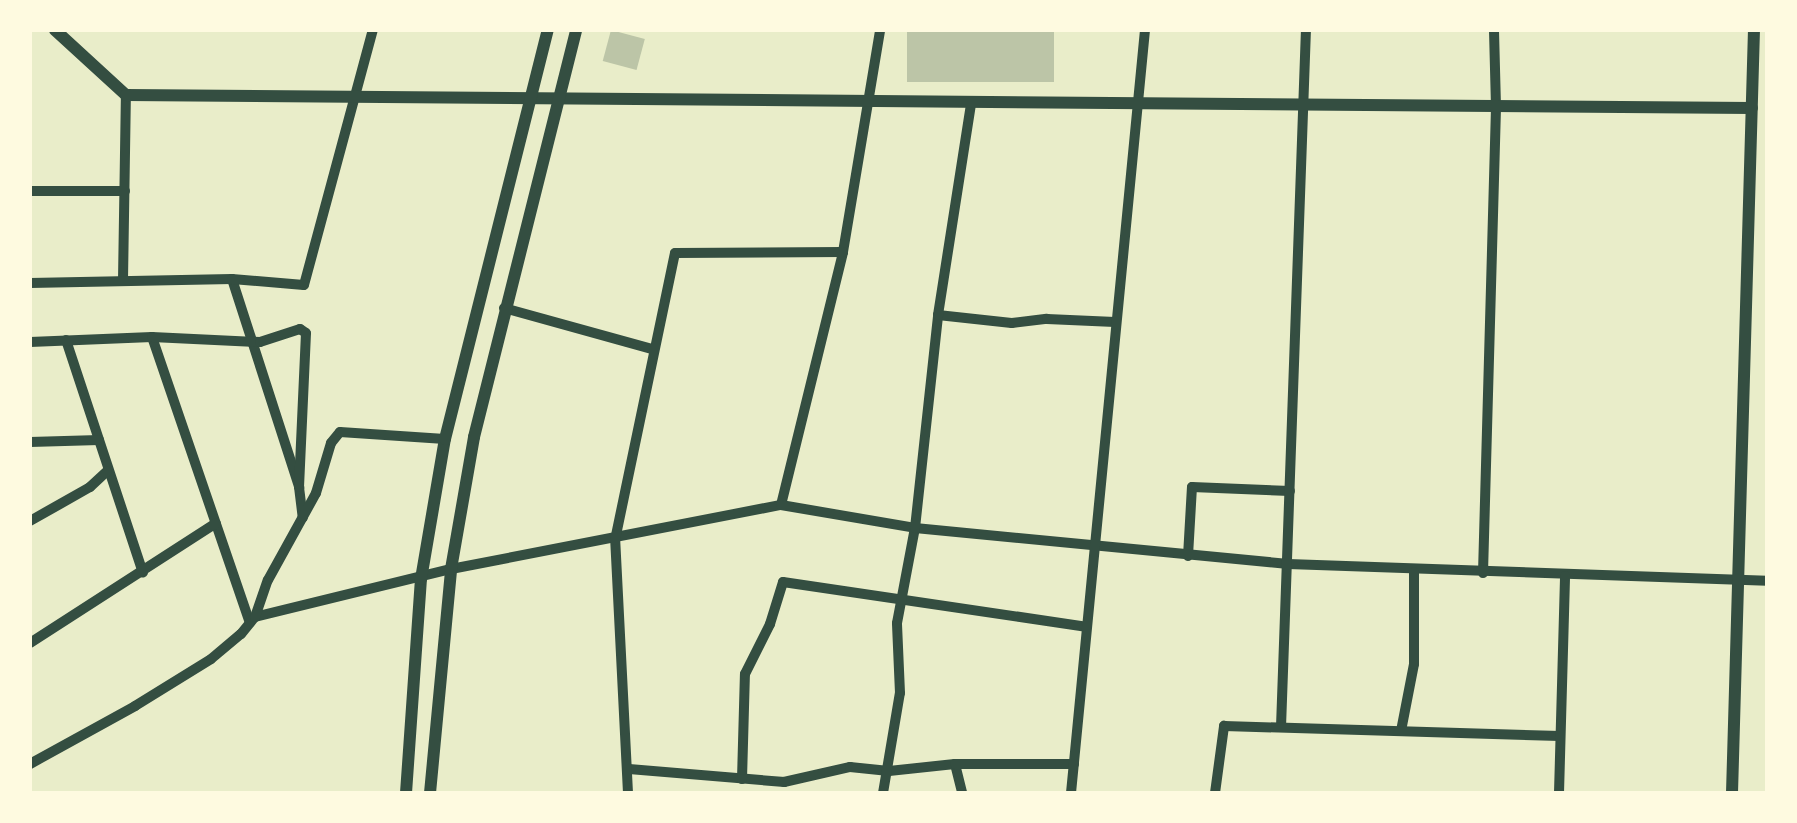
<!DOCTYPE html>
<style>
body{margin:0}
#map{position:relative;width:1797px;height:823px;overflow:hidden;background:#e9edc9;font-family:Rubik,sans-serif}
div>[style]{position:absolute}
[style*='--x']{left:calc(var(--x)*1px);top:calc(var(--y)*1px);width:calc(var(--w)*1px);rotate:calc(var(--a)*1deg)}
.building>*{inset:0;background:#bcc5a7;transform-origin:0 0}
.minor>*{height:10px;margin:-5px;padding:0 5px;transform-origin:5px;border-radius:5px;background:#344e41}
.tertiary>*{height:12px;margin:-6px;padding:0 6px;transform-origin:6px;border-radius:6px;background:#344e41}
span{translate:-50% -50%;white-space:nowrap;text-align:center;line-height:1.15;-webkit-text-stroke:10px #fefae0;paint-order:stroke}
.frame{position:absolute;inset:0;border:32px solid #fefae0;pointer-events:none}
</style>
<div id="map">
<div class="building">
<i style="left:611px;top:30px;width:35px;height:32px;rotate:15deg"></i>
<i style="left:907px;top:30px;width:147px;height:52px"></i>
</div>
<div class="minor">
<i style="--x:30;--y:191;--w:95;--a:0"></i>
<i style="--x:232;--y:279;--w:219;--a:72.1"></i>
<i style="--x:299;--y:487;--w:31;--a:83"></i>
<i style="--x:123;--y:280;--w:185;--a:-89.1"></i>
<i style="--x:30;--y:283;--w:202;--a:-1.1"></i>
<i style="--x:232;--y:279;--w:72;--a:4.8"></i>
<i style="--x:304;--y:285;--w:264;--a:-74.9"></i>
<i style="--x:504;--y:308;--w:154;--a:15.5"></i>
<i style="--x:938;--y:315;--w:74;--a:6.2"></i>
<i style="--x:1012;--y:323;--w:35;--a:-7"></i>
<i style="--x:1047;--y:319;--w:68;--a:2.5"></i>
<i style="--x:152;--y:337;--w:302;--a:71.1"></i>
<i style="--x:66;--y:340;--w:245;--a:71.7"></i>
<i style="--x:30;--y:342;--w:122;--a:-2.3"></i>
<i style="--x:152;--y:337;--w:108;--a:2.7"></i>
<i style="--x:260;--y:342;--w:42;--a:-18"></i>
<i style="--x:300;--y:329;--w:7;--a:34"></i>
<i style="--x:306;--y:333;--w:154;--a:92.6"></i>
<i style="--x:30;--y:442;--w:69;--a:-1.7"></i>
<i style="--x:781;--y:505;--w:260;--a:-76.2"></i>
<i style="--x:843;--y:252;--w:225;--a:-80.5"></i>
<i style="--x:30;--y:521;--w:69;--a:-29.5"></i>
<i style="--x:90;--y:487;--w:23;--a:-43"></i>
<i style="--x:1188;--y:556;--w:69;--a:-86.7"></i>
<i style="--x:1192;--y:487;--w:98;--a:2.3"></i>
<i style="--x:1483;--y:573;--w:466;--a:-88.4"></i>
<i style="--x:1496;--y:107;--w:77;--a:-91.5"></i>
<i style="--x:255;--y:617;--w:202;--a:-13.8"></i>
<i style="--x:451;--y:569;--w:336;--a:-11"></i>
<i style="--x:781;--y:505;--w:136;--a:9.7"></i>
<i style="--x:915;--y:528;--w:375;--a:5.5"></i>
<i style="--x:1288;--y:564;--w:479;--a:2"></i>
<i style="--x:30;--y:643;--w:221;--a:-32.8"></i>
<i style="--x:1281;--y:727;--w:697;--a:-87.95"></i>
<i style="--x:1401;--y:731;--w:68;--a:-79"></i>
<i style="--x:1414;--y:664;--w:92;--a:-90"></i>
<i style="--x:30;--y:764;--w:120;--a:-28.9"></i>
<i style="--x:135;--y:706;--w:89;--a:-31.7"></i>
<i style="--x:211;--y:659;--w:39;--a:-40"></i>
<i style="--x:241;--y:634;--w:22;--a:-51"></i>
<i style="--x:255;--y:617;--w:39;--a:-71"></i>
<i style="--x:268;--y:580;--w:99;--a:-61.1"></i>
<i style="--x:316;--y:493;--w:52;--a:-73.3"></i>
<i style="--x:331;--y:443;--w:14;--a:-51"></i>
<i style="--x:340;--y:432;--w:105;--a:3.8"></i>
<i style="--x:955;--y:764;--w:30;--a:76"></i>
<i style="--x:629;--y:769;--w:156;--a:4.8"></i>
<i style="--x:784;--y:782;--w:68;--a:-12.8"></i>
<i style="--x:850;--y:767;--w:39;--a:6"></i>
<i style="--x:889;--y:771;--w:66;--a:-6.1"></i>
<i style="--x:955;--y:764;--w:119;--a:0"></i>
<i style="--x:742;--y:779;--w:105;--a:-88.4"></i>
<i style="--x:745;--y:674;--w:56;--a:-63.4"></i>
<i style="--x:770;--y:624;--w:44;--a:-72.8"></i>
<i style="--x:783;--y:582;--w:306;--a:8.4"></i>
<i style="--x:628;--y:793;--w:253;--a:-92.9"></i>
<i style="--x:615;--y:540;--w:293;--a:-78.2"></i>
<i style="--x:675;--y:253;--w:168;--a:-0.3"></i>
<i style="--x:883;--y:793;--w:101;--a:-80.4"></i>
<i style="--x:900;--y:693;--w:70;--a:-92.5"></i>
<i style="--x:897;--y:623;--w:97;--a:-79.3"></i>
<i style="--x:915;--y:528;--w:214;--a:-83.8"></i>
<i style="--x:938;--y:315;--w:214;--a:-81.1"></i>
<i style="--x:1071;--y:793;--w:767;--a:-84.46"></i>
<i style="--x:1215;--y:793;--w:68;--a:-82.3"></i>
<i style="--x:1224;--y:726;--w:336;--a:1.7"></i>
<i style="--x:1559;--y:793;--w:217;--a:-88.4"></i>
</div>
<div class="tertiary">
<i style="--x:55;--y:30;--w:96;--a:42.5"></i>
<i style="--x:126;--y:95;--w:1626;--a:0.46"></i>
<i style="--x:406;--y:793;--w:215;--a:-86"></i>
<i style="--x:421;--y:579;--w:142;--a:-80.3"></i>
<i style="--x:445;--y:439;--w:422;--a:-75.9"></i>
<i style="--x:430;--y:793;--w:225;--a:-84.6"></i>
<i style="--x:451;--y:569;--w:134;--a:-80.1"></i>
<i style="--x:474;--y:437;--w:420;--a:-75.9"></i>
<i style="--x:1732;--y:793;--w:763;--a:-88.35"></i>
</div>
<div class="frame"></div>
</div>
